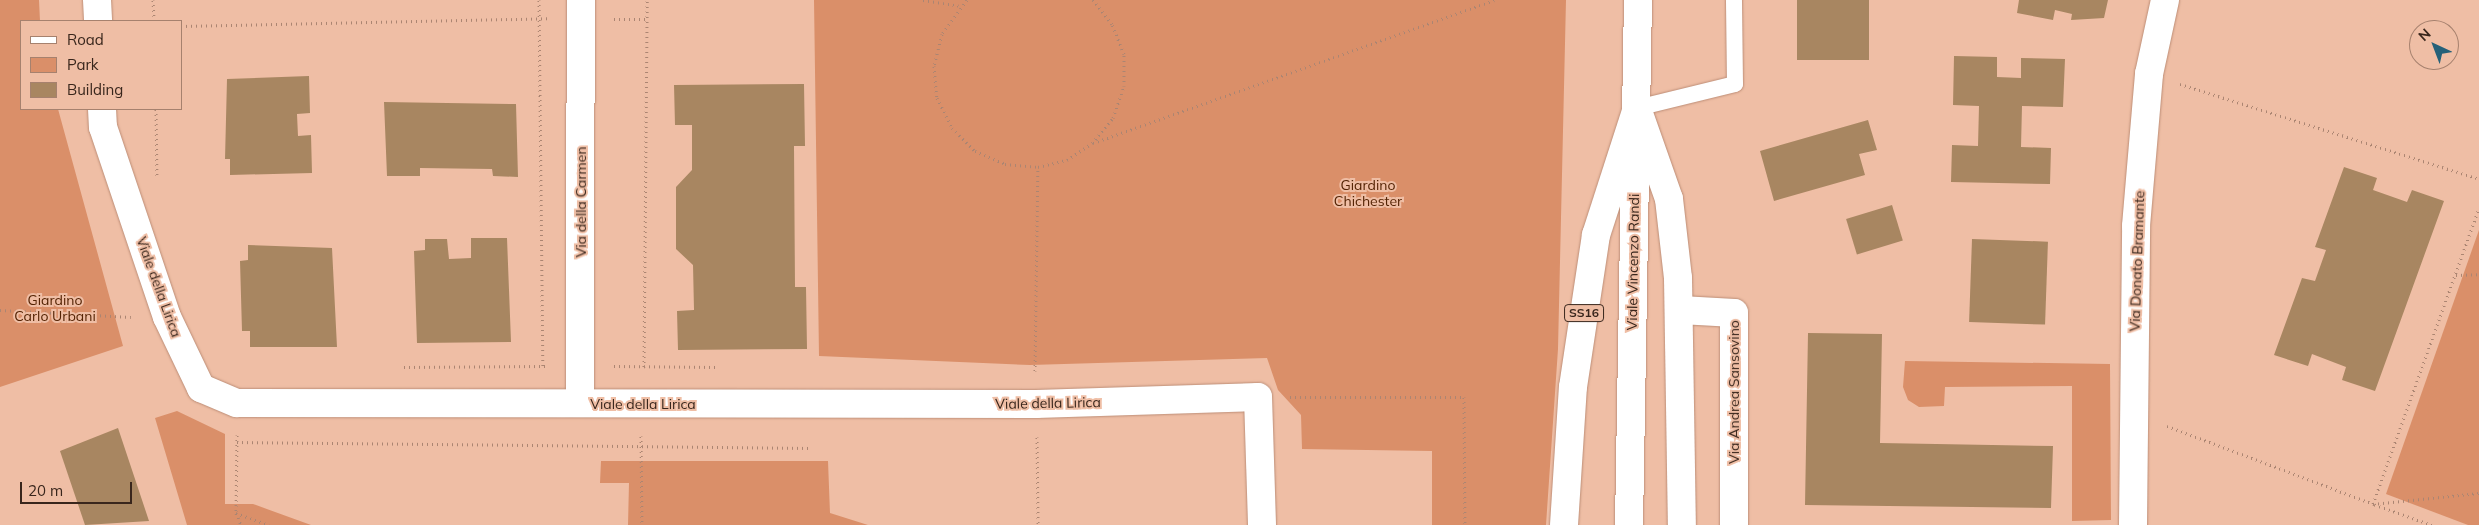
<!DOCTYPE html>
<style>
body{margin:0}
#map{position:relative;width:2479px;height:525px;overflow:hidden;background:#efbea5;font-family:Mulish,sans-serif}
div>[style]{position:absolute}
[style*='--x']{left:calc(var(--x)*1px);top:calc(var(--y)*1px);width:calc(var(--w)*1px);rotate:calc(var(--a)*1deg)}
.green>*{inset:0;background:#da8f69}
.building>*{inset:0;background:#a88661;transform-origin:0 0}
.path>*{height:3px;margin-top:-1.5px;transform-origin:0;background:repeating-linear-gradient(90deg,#ab8572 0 1px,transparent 0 5px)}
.roads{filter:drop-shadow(0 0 1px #bd8e77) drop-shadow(0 0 1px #bd8e77)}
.service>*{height:16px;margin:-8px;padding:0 8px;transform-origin:8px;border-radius:8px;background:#fff}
.minor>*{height:28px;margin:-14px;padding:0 14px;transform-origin:14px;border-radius:14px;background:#fff}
.tertiary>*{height:28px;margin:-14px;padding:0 14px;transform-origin:14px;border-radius:14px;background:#fff}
.trunk>*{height:28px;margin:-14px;padding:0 14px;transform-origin:14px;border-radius:14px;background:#fff}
span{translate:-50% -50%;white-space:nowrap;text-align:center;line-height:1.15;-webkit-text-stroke:4px #efbea5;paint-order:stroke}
.shield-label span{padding:1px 4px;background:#efbea5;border:1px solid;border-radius:4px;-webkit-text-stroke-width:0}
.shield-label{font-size:12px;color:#39261c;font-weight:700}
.park-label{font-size:14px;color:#542304}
.street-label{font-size:14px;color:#39261c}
.legend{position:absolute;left:20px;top:20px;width:162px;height:90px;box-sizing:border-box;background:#efbea5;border:1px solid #a6816e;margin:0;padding:6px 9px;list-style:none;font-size:15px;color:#39261c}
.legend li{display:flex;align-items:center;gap:10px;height:25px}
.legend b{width:25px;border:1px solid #a6816e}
.north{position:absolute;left:2409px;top:20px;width:50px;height:50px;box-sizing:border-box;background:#efbea5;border:1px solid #a6816e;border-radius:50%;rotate:317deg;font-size:14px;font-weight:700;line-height:20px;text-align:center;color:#39261c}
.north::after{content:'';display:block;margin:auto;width:18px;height:22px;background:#256179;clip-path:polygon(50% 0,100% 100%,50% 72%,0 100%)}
.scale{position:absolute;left:20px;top:482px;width:112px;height:22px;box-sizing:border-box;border:2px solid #39261c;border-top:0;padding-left:6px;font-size:15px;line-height:18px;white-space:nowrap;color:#39261c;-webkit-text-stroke:4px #efbea5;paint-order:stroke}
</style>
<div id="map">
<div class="green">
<i style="clip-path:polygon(0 0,39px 0,40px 21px,21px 21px,21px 109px,58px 109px,123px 346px,0 387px)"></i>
<i style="clip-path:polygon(814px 0,1566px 0,1558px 349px,1546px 525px,1432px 525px,1432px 451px,1302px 449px,1301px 415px,1278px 390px,1267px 358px,1030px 365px,819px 356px)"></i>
<i style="clip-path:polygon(2479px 230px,2479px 525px,2468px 525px,2386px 494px)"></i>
<i style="clip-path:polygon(1905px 361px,2110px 364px,2111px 520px,2072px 521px,2072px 386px,1945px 387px,1944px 406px,1919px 407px,1908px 400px,1903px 387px)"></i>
<i style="clip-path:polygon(177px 411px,225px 434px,225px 504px,253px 504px,311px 525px,187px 525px,155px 418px)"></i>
<i style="clip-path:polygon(601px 461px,828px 461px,830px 513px,868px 525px,628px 525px,629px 483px,600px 483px)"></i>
</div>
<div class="building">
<i style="left:1797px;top:0;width:72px;height:60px"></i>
<i style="clip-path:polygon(2019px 0,2108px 0,2104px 18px,2071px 20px,2072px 14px,2055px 10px,2053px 20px,2017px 13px)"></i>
<i style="clip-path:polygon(1954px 56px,1997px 57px,1997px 77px,2021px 78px,2021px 58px,2065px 59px,2063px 107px,2022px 106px,2021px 147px,2051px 148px,2050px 184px,1951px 182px,1952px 145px,1978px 146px,1979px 106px,1953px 105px)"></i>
<i style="clip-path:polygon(309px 76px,310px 113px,297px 114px,298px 136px,311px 135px,312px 173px,230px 175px,230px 159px,225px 159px,227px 79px)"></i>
<i style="clip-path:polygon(804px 84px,805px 146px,794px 146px,795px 287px,806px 287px,807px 349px,678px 350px,677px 311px,694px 310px,693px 265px,676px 249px,676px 187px,692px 170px,692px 125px,675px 125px,674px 85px)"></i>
<i style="clip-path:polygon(384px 102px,516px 104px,518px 177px,493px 176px,492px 169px,420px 168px,420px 176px,387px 176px)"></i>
<i style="clip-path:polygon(1868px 120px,1877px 150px,1859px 154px,1865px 175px,1774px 201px,1760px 151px)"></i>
<i style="clip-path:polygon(2344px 167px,2377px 178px,2373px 190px,2407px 202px,2412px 190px,2444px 201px,2375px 391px,2342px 380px,2346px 367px,2312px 354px,2308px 366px,2274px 355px,2302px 278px,2315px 281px,2326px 250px,2315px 247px)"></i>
<i style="left:1892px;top:205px;width:37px;height:48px;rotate:73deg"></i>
<i style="clip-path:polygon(471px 238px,507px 238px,511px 342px,417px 343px,414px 251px,425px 250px,425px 239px,447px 239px,449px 259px,471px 258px)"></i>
<i style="left:1972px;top:239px;width:76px;height:83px;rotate:2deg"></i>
<i style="clip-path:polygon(248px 245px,332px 248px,337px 347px,250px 347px,250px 331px,242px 331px,240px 261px,248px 260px)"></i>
<i style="clip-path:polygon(1808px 333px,1882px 334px,1880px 443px,2053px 446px,2051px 508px,1805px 505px)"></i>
<i style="clip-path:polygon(118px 428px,149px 521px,85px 525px,60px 451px)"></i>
</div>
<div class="path">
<i style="--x:153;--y:0;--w:21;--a:87"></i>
<i style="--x:539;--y:0;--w:367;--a:89.4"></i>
<i style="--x:923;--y:0;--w:36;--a:9"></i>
<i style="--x:967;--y:0;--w:42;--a:126.3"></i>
<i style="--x:942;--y:34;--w:33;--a:104"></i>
<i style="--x:934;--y:66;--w:32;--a:85"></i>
<i style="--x:937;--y:98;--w:34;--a:63"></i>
<i style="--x:952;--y:128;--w:33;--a:45"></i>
<i style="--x:975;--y:151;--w:33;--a:23"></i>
<i style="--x:1005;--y:164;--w:33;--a:5"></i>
<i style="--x:1038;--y:167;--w:30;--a:-14"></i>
<i style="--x:1067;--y:160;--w:30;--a:-34"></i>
<i style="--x:1092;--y:143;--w:33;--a:-50"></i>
<i style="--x:1113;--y:118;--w:34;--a:-71"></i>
<i style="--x:1124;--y:86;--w:32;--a:-90"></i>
<i style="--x:1124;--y:54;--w:32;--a:-112"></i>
<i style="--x:1112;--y:24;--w:31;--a:-128"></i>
<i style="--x:614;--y:19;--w:33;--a:0"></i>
<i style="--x:181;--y:26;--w:367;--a:-1.2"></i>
<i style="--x:2180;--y:84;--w:314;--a:17.6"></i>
<i style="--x:156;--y:109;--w:69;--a:89.2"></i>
<i style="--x:1093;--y:143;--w:426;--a:-19.6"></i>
<i style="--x:2456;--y:275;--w:23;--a:-2"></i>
<i style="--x:0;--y:310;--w:131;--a:3.1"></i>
<i style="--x:614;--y:366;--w:103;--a:0.6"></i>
<i style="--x:404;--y:367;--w:144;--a:-0.4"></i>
<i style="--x:644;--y:367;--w:367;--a:-89.5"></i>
<i style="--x:1035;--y:371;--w:204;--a:-89.2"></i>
<i style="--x:1290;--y:397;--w:174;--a:0"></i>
<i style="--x:1464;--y:397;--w:128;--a:89.6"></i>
<i style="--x:2167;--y:426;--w:220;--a:20.7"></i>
<i style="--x:2373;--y:504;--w:107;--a:-5.9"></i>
<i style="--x:237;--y:435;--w:78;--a:90.7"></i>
<i style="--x:236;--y:513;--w:13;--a:67"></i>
<i style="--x:641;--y:436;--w:89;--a:89.4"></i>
<i style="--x:1037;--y:437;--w:88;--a:89.3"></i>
<i style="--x:237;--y:442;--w:575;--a:0.6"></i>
<i style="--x:236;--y:513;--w:35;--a:20"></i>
<i style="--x:2432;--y:525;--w:63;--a:-160.4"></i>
<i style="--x:2373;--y:504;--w:314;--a:-70.3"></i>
</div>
<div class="roads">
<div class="service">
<i style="--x:1637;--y:108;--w:101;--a:-13.8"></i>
<i style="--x:1735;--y:84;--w:84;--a:-90.7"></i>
</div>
<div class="minor">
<i style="--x:97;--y:0;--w:21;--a:87"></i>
<i style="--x:102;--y:109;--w:18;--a:87"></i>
<i style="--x:103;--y:127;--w:200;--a:71.4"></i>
<i style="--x:167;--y:317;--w:79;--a:64.4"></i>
<i style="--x:201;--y:388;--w:39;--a:23"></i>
<i style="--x:237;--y:403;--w:799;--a:0.07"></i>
<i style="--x:1036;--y:404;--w:222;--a:-1.8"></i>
<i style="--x:1258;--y:397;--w:128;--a:88.2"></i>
<i style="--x:1681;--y:310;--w:53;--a:3.2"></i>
<i style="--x:1734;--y:313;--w:212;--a:90"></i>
<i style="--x:580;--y:403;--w:403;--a:-89.9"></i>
<i style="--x:2133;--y:525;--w:299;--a:-89.4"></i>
<i style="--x:2136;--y:226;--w:153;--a:-85.1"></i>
<i style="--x:2149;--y:74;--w:76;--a:-77.8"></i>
</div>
<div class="tertiary">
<i style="--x:1629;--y:525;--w:525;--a:-89.02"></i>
</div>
<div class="trunk">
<i style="--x:1637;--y:108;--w:96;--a:70.6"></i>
<i style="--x:1669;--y:199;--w:80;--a:83.5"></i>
<i style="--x:1678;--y:278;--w:247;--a:89.1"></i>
<i style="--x:1564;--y:525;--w:138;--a:-86.3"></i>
<i style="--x:1573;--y:387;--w:154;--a:-81.4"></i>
<i style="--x:1596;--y:235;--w:133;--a:-72.1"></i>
</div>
</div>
<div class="shield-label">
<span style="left:1584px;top:313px">SS16</span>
</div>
<div class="park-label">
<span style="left:1368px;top:193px">Giardino<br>Chichester</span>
<span style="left:55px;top:308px">Giardino<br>Carlo Urbani</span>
</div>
<div class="street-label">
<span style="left:581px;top:202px;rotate:-90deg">Via della Carmen</span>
<span style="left:2137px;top:261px;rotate:-88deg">Via Donato Bramante</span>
<span style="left:1633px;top:262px;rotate:-89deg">Viale Vincenzo Randi</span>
<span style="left:159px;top:287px;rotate:70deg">Viale della Lirica</span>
<span style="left:1734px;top:392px;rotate:-90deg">Via Andrea Sansovino</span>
<span style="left:1048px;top:403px;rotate:-1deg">Viale della Lirica</span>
<span style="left:643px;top:404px">Viale della Lirica</span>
</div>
<ul class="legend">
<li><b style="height:6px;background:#fff"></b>Road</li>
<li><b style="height:14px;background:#da8f69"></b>Park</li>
<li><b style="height:14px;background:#a88661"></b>Building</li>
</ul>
<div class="north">N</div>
<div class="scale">20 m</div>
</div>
